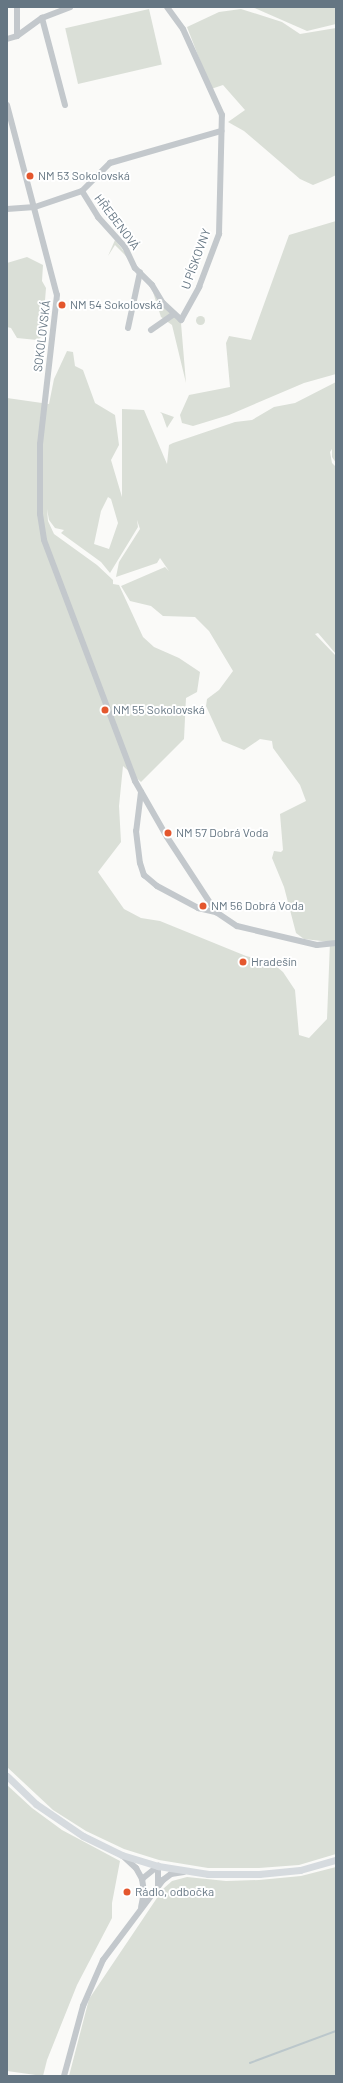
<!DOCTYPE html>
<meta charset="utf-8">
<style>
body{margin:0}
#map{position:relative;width:343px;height:2083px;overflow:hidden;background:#fafaf8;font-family:Barlow,sans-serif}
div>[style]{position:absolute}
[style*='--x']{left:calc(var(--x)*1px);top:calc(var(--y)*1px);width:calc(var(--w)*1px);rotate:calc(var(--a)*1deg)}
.green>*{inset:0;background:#dadfd7;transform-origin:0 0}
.round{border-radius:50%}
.stream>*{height:1.5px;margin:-0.75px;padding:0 0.75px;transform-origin:0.75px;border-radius:0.75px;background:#bbc7cb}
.minor>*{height:6px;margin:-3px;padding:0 3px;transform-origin:3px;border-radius:3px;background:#c3c8cc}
.major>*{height:7px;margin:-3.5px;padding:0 3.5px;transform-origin:3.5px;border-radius:3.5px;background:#d6dbdf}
.dots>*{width:11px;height:11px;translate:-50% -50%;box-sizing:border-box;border:2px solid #fff;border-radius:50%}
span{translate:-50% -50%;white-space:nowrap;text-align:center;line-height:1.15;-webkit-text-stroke:4px #fff;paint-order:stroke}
.poi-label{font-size:12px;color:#657683}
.left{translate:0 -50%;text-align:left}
.street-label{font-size:12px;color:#657683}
.frame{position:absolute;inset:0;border:8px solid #657683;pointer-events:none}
</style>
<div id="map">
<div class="green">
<i style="clip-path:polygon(252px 7px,336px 7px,336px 24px,307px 31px)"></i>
<i style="left:149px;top:9px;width:57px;height:86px;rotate:77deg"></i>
<i style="clip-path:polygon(241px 9px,282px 22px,300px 34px,336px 28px,336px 175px,330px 178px,313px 185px,300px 179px,244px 131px,228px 122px,245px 110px,223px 85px,211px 89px,187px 27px,219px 12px)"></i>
<i style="clip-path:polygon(336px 221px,336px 374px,304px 383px,229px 415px,193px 426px,182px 423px,180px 415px,189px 395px,230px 387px,226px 343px,229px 336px,251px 340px,289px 235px)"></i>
<i style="clip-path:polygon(115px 240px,181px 323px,186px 383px,172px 325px,161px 317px,152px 289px,124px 254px,115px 245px,108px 256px)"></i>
<i style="clip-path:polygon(27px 257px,43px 265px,42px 281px,46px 288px,43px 326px,45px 335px,37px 340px,17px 338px,11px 328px,7px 327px,7px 263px)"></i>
<i class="round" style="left:195.5px;top:315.5px;width:9px;height:9px"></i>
<i style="clip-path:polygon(evenodd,67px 351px,73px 352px,75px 366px,83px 370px,95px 403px,115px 415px,119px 445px,111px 460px,122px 497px,122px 409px,144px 410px,167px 464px,169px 445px,173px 443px,235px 422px,252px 420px,274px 407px,295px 403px,336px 382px,336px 463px,332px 457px,332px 449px,330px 452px,332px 463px,336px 467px,336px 654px,318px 633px,315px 634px,336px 656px,336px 1854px,299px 1865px,259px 1868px,208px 1868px,159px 1860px,124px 1849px,86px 1831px,53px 1810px,7px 1767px,7px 398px,49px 404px,54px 379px,67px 351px,108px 497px,111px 499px,118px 523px,109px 549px,94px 544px,101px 511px,108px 497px,67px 351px,47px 509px,49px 520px,55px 528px,64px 530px,61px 533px,101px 562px,110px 573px,138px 527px,137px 520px,140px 529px,119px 562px,116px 577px,157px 563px,160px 558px,169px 571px,165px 567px,121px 586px,130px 601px,151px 606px,163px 616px,195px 617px,209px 631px,233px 671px,219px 690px,207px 699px,206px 706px,222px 741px,244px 750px,260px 739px,272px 741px,273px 748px,300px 785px,306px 801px,280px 814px,283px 850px,281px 852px,274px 851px,272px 858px,284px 887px,296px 933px,304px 939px,330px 942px,327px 1019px,309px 1038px,299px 1035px,295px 990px,283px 972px,271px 962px,246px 956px,160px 921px,141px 918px,124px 909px,98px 872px,121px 842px,119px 806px,123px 766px,141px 782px,184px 739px,186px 698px,197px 692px,200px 672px,179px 658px,154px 647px,143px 637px,119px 585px,113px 584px,113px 580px,97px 565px,54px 534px,48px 521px,47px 509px)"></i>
<i style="clip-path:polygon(160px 412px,174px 417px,167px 428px,162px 414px)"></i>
<i style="clip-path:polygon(7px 1785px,32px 1808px,62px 1830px,120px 1861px,112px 1903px,112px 1918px,77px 1985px,47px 2060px,43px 2076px,7px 2071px)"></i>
<i style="clip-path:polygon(336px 1867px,336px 2076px,69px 2076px,89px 1999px,163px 1889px,172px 1881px,187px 1877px,226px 1881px,259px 1880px,301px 1876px)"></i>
</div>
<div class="stream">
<i style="--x:250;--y:2063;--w:92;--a:-20.4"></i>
</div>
<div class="minor">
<i style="--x:42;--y:18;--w:90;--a:75.2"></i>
<i style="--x:17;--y:36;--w:31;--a:-36"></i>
<i style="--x:42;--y:18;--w:30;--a:-21"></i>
<i style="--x:7;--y:39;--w:10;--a:-17"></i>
<i style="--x:17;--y:36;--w:29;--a:-90"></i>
<i style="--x:7;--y:105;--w:196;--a:75.3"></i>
<i style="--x:57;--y:295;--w:150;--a:96.5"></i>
<i style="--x:40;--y:444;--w:70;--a:90"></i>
<i style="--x:40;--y:514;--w:26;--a:81"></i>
<i style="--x:44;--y:540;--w:258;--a:69.3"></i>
<i style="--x:135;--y:781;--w:64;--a:60.3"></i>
<i style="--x:167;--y:837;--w:90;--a:56.8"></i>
<i style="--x:82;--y:191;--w:31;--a:58"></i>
<i style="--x:98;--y:217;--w:40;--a:48"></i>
<i style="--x:125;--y:247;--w:23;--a:65"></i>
<i style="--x:135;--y:268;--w:24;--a:45"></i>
<i style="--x:152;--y:285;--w:21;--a:59"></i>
<i style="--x:163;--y:303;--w:25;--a:43"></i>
<i style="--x:181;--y:320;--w:38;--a:-61"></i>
<i style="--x:199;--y:287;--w:57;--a:-69.3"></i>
<i style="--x:219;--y:234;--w:119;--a:-88.6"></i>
<i style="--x:222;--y:115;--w:94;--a:-114.4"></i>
<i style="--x:183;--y:29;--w:27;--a:-126"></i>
<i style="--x:7;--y:209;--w:28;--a:-4"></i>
<i style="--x:35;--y:207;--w:50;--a:-18.8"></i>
<i style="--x:82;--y:191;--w:40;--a:-45"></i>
<i style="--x:110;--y:163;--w:116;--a:-16.1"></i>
<i style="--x:128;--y:328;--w:57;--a:-77.9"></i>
<i style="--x:151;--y:330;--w:28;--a:-35"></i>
<i style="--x:141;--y:792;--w:39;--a:97"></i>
<i style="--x:136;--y:831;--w:32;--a:83"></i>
<i style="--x:140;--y:863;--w:13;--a:72"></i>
<i style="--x:144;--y:875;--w:17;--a:40"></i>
<i style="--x:157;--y:886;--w:47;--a:28.2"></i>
<i style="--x:198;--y:908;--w:18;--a:13"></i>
<i style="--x:216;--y:912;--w:25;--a:34"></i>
<i style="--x:237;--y:926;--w:82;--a:13.4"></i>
<i style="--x:317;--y:945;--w:19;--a:-6"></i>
<i style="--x:123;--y:1856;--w:18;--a:43"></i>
<i style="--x:136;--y:1868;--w:13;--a:61"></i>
<i style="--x:142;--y:1879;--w:13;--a:81"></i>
<i style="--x:144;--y:1892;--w:15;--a:101"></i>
<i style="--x:142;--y:1879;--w:21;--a:-39"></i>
<i style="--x:158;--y:1866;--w:19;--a:90"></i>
<i style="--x:64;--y:2076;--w:73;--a:-74.8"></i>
<i style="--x:83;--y:2006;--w:50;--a:-66.5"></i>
<i style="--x:103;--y:1960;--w:100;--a:-53.1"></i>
<i style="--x:163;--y:1880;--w:10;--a:-37"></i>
<i style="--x:171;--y:1874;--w:13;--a:-9"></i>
</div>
<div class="major">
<i style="--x:7;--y:1776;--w:40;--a:44"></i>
<i style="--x:36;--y:1804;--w:57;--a:34.2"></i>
<i style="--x:83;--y:1836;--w:43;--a:26"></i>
<i style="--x:122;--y:1855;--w:38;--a:17"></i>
<i style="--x:158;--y:1866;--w:51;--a:9.1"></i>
<i style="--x:208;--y:1874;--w:51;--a:0"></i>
<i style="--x:259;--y:1874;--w:41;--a:-5.6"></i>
<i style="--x:300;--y:1870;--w:37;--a:-16"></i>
</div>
<div class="dots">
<i style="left:30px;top:176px;background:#e4572e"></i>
<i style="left:62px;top:305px;background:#e4572e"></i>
<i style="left:105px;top:710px;background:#e4572e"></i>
<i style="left:168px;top:833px;background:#e4572e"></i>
<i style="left:203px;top:906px;background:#e4572e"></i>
<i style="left:243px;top:962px;background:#e4572e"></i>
<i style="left:127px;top:1892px;background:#e4572e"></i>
</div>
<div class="poi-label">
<span class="left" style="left:38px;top:176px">NM 53 Sokolovská</span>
<span class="left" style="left:70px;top:305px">NM 54 Sokolovská</span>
<span class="left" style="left:113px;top:710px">NM 55 Sokolovská</span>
<span class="left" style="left:176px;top:833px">NM 57 Dobrá Voda</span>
<span class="left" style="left:211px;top:906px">NM 56 Dobrá Voda</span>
<span class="left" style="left:251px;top:962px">Hradešín</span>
<span class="left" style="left:135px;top:1892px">Rádlo, odbočka</span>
</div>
<div class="street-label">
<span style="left:117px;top:222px;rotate:53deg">HŘEBENOVÁ</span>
<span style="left:196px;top:259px;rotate:-70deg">U PÍSKOVNY</span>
<span style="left:42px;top:336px;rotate:-83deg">SOKOLOVSKÁ</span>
</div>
<div class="frame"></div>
</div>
